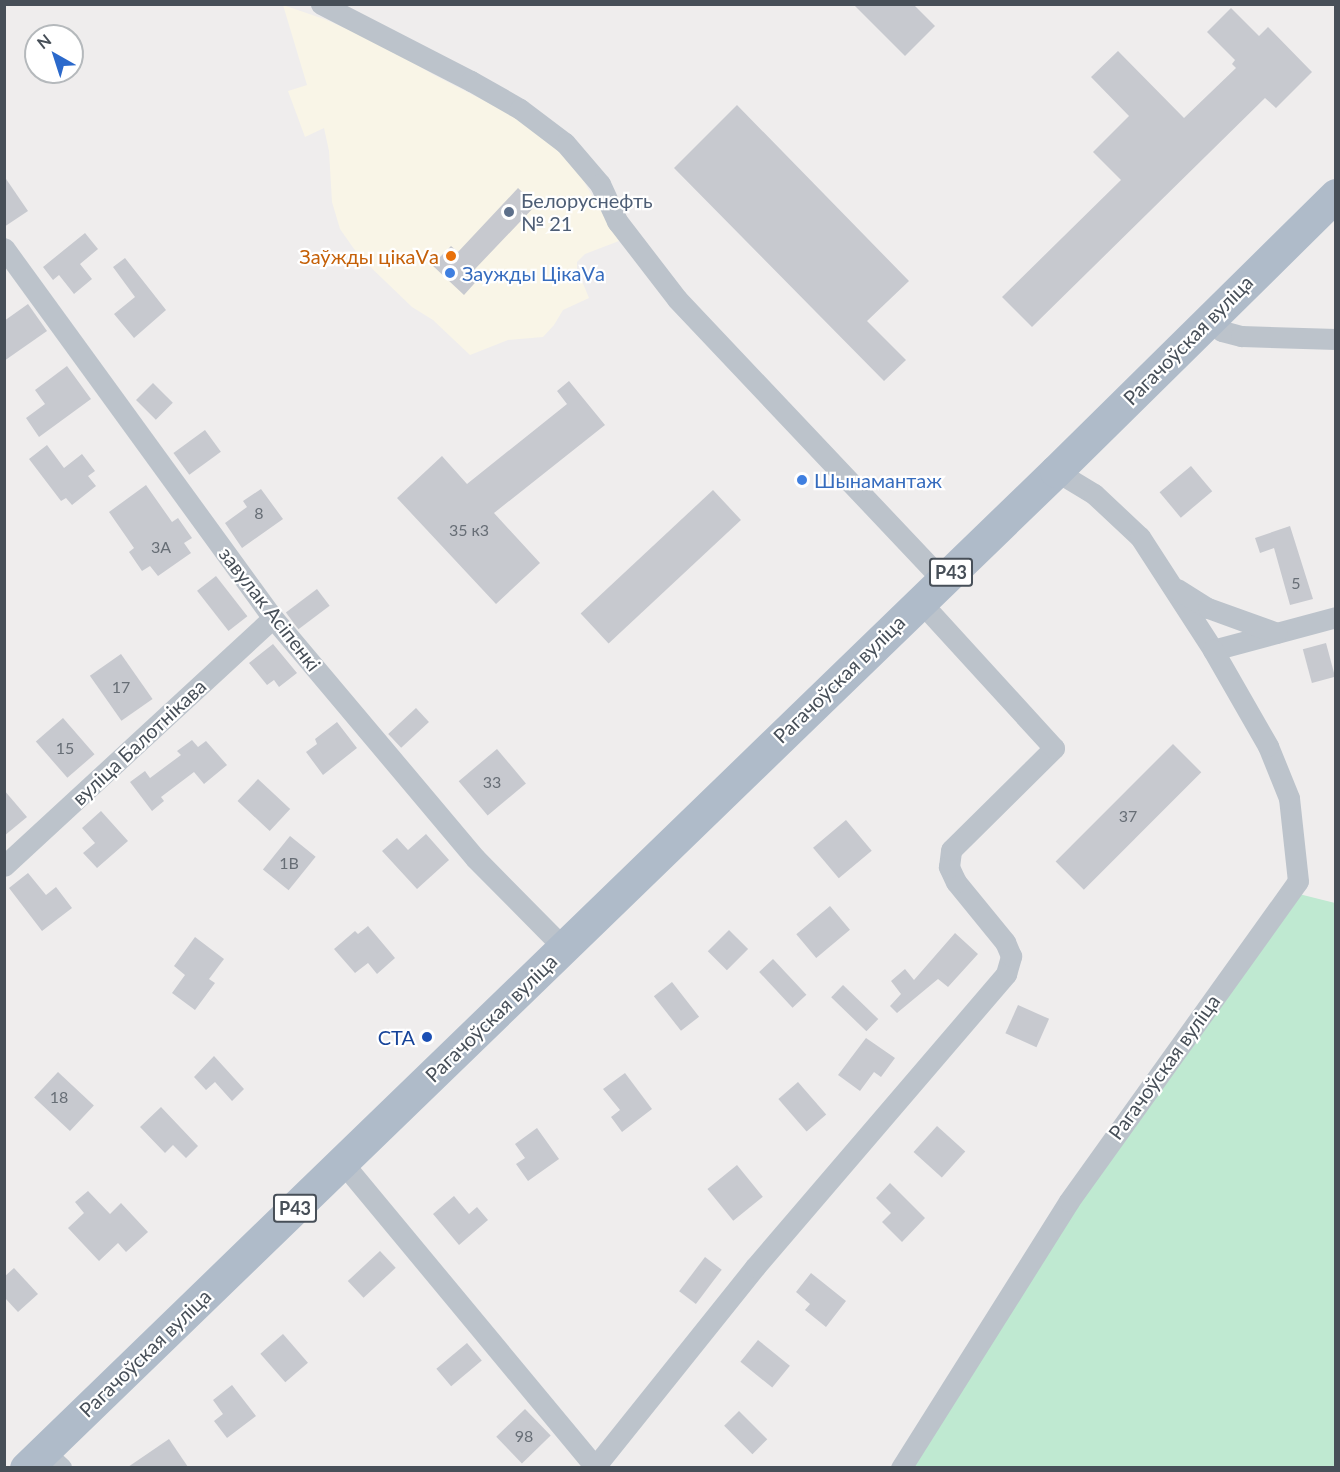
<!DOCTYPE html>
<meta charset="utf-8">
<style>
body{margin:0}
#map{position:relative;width:1340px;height:1472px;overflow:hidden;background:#efeded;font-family:Lato,sans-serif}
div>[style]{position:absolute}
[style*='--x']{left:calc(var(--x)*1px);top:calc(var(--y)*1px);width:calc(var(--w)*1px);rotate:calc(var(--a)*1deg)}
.commercial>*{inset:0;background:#f9f5e7}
.green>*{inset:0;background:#bfe9d1}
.building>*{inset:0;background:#c7c9cf;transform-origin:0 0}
.minor>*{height:21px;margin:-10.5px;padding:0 10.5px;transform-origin:10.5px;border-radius:10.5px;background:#bcc3cb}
.primary>*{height:33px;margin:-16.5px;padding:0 16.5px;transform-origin:16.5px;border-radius:16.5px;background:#afbbc9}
.dots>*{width:16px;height:16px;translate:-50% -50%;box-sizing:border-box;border:3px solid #fff;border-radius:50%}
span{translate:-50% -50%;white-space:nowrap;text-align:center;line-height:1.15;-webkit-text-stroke:4.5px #fff;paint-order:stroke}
.number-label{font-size:16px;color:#676e76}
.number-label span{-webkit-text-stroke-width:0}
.shield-label span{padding:2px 4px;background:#fff;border:2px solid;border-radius:4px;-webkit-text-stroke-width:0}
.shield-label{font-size:18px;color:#474f58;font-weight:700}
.service-label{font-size:20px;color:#4e5e75}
.left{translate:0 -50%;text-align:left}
.food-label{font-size:20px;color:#c56008}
.right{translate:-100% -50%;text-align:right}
.shop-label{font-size:20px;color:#366cbe}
.street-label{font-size:20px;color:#474f58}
.transit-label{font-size:20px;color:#164399}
.frame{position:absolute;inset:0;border:6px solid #474f58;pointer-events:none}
.north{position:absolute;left:24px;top:24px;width:60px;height:60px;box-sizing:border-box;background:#fff;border:2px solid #b5b9bc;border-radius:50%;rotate:321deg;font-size:16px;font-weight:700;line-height:24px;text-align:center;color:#474f58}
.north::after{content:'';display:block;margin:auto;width:21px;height:27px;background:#2b69cb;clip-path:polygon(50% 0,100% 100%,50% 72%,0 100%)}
</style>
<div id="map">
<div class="commercial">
<i style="clip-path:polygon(283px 5px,324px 19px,381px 44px,434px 75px,520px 119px,555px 148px,580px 175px,619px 241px,585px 254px,577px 262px,577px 269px,589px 298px,563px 310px,554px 325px,543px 337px,508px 340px,470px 355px,433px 320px,412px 307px,359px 256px,340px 229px,332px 202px,329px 151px,324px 128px,305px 137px,288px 91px,307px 85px)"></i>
</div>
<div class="green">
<i style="clip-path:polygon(1299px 894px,1335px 903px,1335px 1467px,908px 1468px,1074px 1201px)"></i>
</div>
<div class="building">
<i style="clip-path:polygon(853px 4px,913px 4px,935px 26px,905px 56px)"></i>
<i style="clip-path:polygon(1231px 8px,1259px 36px,1268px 27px,1312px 72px,1276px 108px,1265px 98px,1032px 327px,1002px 297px,1121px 180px,1093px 152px,1129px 116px,1091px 77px,1118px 51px,1184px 118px,1236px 68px,1232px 64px,1235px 60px,1207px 32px)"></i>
<i style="clip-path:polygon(737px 105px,909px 281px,867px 321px,906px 360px,884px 381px,674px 168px)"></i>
<i style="clip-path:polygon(4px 176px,28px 211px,4px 227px)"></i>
<i style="clip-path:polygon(518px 188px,536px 205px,475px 269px,482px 275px,464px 295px,432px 265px,451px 246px,458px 252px)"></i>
<i style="clip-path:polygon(85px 233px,98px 249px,80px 264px,92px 279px,74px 294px,59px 275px,53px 280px,43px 267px)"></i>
<i style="clip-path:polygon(125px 258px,166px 310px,134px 338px,114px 314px,135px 297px,113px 267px)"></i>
<i style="clip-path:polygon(28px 304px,47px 331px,4px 361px,4px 321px)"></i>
<i style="clip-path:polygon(67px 366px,91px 399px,39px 437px,26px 418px,45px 404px,35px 390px)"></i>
<i style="clip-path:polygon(569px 381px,605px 425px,494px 513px,540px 563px,496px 604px,397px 498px,442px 456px,467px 484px,567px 404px,557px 391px)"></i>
<i style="left:153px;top:383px;width:28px;height:24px;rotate:45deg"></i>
<i style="left:205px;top:430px;width:27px;height:39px;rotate:54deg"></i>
<i style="clip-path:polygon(47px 445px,64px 468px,82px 454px,95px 471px,88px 476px,96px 486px,72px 505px,66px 498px,61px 501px,29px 459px)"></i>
<i style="left:1191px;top:466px;width:33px;height:41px;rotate:50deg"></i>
<i style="clip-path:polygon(146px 485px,172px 522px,178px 518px,192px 538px,184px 543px,191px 553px,158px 576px,150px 566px,142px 571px,129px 552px,134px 548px,109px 512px)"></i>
<i style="clip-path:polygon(261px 489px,283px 519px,242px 548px,225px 523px,247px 507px,243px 501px)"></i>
<i style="left:713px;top:490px;width:41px;height:181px;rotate:47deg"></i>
<i style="clip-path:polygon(1290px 526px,1313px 599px,1290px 605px,1274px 548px,1260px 553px,1255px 538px)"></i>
<i style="left:216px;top:576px;width:51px;height:24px;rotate:52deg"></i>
<i style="left:317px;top:589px;width:21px;height:39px;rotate:53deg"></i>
<i style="left:1326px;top:643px;width:35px;height:24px;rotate:75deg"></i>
<i style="clip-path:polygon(273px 644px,297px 673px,279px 687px,274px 680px,267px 685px,249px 663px)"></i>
<i style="left:121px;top:654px;width:55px;height:38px;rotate:55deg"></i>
<i style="left:416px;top:708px;width:19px;height:38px;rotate:47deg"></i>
<i style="left:63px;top:718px;width:48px;height:36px;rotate:49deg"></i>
<i style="clip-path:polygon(337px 722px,357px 748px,323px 775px,306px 752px,317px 744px,315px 739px)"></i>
<i style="clip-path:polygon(192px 740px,198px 747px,206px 741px,227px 765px,204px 784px,194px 772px,161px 797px,164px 801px,152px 811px,130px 782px,145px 771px,150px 778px,181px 755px,177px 751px)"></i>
<i style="left:1173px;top:744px;width:40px;height:166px;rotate:45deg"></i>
<i style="left:497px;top:749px;width:45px;height:50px;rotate:50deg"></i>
<i style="left:258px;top:779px;width:44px;height:30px;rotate:43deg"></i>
<i style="clip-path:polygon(4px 790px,27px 817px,4px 836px)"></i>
<i style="clip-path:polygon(101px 811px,128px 841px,97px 868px,83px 853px,95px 843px,82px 828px)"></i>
<i style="left:846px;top:820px;width:40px;height:43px;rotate:50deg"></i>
<i style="clip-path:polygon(426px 834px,449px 860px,417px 889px,382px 851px,397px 838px,408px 850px)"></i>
<i style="left:290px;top:836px;width:33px;height:43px;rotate:39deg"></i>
<i style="clip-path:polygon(28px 873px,46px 895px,56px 887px,72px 908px,42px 931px,9px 888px)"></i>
<i style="left:830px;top:906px;width:31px;height:44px;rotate:50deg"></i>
<i style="clip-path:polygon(368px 926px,395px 958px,377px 974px,368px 963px,355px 973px,334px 949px,355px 931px,358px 934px)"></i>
<i style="left:729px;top:930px;width:27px;height:30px;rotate:45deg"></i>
<i style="clip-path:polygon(955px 933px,978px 954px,948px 987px,938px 979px,897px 1013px,890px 1006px,901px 994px,891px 981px,905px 969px,914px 980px)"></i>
<i style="clip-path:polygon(195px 937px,224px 959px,209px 979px,215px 983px,195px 1010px,172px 993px,185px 975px,174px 966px)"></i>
<i style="left:773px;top:959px;width:49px;height:19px;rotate:47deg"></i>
<i style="left:672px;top:982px;width:44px;height:23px;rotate:52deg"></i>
<i style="left:843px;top:985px;width:49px;height:17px;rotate:44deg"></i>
<i style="left:1018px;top:1005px;width:34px;height:31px;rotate:24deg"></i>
<i style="clip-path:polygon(866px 1038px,895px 1058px,881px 1077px,874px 1072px,860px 1091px,838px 1075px)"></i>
<i style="clip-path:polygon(214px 1056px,244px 1089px,232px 1101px,215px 1082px,206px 1090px,194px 1077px)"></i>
<i style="left:58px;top:1072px;width:49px;height:35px;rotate:43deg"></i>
<i style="clip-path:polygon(625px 1073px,652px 1109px,622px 1132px,611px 1117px,620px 1110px,603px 1089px)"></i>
<i style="left:798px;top:1082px;width:43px;height:26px;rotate:49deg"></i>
<i style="clip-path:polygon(161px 1107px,198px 1146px,186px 1158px,173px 1145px,165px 1153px,140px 1127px)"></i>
<i style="left:937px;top:1126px;width:38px;height:35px;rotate:42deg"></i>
<i style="clip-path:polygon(537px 1128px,559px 1159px,528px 1181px,516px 1164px,525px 1158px,515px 1144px)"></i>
<i style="left:737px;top:1165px;width:41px;height:38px;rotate:51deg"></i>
<i style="clip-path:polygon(890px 1183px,925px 1218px,902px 1242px,882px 1222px,891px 1213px,876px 1198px)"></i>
<i style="clip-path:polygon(88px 1191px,110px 1214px,121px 1203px,148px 1232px,126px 1252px,118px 1243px,99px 1261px,68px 1228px,84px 1213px,75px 1202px)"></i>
<i style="clip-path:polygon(454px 1196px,469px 1214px,477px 1207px,488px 1220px,459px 1245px,433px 1214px)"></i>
<i style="left:380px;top:1251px;width:23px;height:44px;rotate:47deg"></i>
<i style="left:705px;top:1257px;width:21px;height:43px;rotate:37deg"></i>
<i style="clip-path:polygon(14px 1268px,38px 1294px,18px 1312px,4px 1297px,4px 1277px)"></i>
<i style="clip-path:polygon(811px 1273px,846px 1301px,826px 1327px,805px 1310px,810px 1304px,796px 1292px)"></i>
<i style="left:283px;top:1334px;width:38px;height:30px;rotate:49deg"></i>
<i style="left:758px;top:1340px;width:41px;height:28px;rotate:39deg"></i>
<i style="left:467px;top:1343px;width:23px;height:40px;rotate:50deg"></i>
<i style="clip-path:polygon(232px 1385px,256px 1416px,227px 1438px,214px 1421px,223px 1414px,213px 1400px)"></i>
<i style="left:525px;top:1409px;width:37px;height:40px;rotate:46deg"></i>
<i style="left:739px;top:1411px;width:40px;height:21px;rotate:45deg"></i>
<i style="clip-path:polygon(169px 1439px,188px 1467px,128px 1467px)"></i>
</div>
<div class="minor">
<i style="--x:321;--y:4;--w:169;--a:27.2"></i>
<i style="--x:471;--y:81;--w:56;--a:29.7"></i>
<i style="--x:520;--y:109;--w:56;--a:37.1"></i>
<i style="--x:565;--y:143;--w:54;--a:49.5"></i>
<i style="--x:600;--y:184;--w:41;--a:65.3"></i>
<i style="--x:617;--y:221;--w:98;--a:52.4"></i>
<i style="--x:677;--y:299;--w:387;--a:46.6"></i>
<i style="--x:4;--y:248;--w:457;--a:54"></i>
<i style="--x:273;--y:618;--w:314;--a:49.9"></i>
<i style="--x:475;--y:858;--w:127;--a:45.3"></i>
<i style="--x:1207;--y:321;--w:18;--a:34"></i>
<i style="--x:1222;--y:331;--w:20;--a:15"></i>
<i style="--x:1241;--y:336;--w:95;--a:1.8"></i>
<i style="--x:1056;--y:471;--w:44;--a:31.2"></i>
<i style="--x:1094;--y:494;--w:63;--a:43.1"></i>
<i style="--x:1140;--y:537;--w:135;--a:57.1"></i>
<i style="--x:1213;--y:650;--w:127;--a:-15"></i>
<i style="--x:1177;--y:589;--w:36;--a:32"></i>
<i style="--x:1208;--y:608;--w:73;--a:19.9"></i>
<i style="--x:4;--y:866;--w:366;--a:-42.7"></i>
<i style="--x:342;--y:1162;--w:398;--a:50.3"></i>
<i style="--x:43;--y:1451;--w:25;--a:43"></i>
<i style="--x:594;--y:1468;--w:258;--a:-51.3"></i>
<i style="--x:755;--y:1267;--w:386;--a:-49.4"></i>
<i style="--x:1006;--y:974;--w:19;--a:-74"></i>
<i style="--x:1011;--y:956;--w:15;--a:-113"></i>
<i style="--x:1005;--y:942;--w:77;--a:-129.2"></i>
<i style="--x:956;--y:882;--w:17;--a:-115"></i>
<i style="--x:949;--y:867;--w:17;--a:-83"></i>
<i style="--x:951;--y:850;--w:145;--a:-44.7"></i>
<i style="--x:1054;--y:748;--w:199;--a:-132.4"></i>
<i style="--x:901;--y:1468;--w:315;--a:-57.8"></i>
<i style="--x:1069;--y:1201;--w:393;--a:-54.4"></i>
<i style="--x:1298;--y:881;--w:83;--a:-96.2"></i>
<i style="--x:1289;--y:798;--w:56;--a:-112"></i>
<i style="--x:1268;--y:746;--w:111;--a:-119.8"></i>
</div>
<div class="primary">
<i style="--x:26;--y:1468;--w:1433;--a:-44.07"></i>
<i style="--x:1056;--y:471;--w:393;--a:-44.6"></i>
</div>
<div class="dots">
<i style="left:509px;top:212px;background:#5c6f8a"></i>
<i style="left:451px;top:256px;background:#e8710a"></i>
<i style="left:450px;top:273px;background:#3f7fe0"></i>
<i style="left:802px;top:480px;background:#3f7fe0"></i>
<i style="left:427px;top:1037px;background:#1a4fb4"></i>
</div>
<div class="number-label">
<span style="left:259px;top:513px">8</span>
<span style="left:469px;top:530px">35 к3</span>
<span style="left:161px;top:547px">3А</span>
<span style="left:1296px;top:583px">5</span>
<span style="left:121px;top:687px">17</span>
<span style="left:65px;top:748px">15</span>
<span style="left:492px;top:782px">33</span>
<span style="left:1128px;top:816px">37</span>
<span style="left:289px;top:863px">1В</span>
<span style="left:59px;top:1097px">18</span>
<span style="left:524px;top:1436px">98</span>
</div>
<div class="shield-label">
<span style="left:951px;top:572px">Р43</span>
<span style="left:295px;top:1208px">Р43</span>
</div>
<div class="service-label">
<span class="left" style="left:521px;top:212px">Белоруснефть<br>№ 21</span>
</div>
<div class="food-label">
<span class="right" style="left:439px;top:256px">Заўжды цікаVа</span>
</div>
<div class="shop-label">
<span class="left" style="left:462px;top:273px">Заужды ЦікаVа</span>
<span class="left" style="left:814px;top:480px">Шынамантаж</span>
</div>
<div class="street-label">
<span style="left:1188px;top:340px;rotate:-45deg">Рагачоўская вуліца</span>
<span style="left:270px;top:609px;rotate:52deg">завулак Асіпенкі</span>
<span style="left:839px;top:679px;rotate:-44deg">Рагачоўская вуліца</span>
<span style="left:139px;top:742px;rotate:-43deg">вуліца Балотнікава</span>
<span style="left:491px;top:1018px;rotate:-44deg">Рагачоўская вуліца</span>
<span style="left:1164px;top:1067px;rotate:-54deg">Рагачоўская вуліца</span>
<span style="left:145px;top:1353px;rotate:-44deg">Рагачоўская вуліца</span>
</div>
<div class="transit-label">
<span class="right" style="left:415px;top:1037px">СТА</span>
</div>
<div class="frame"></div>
<div class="north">N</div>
</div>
